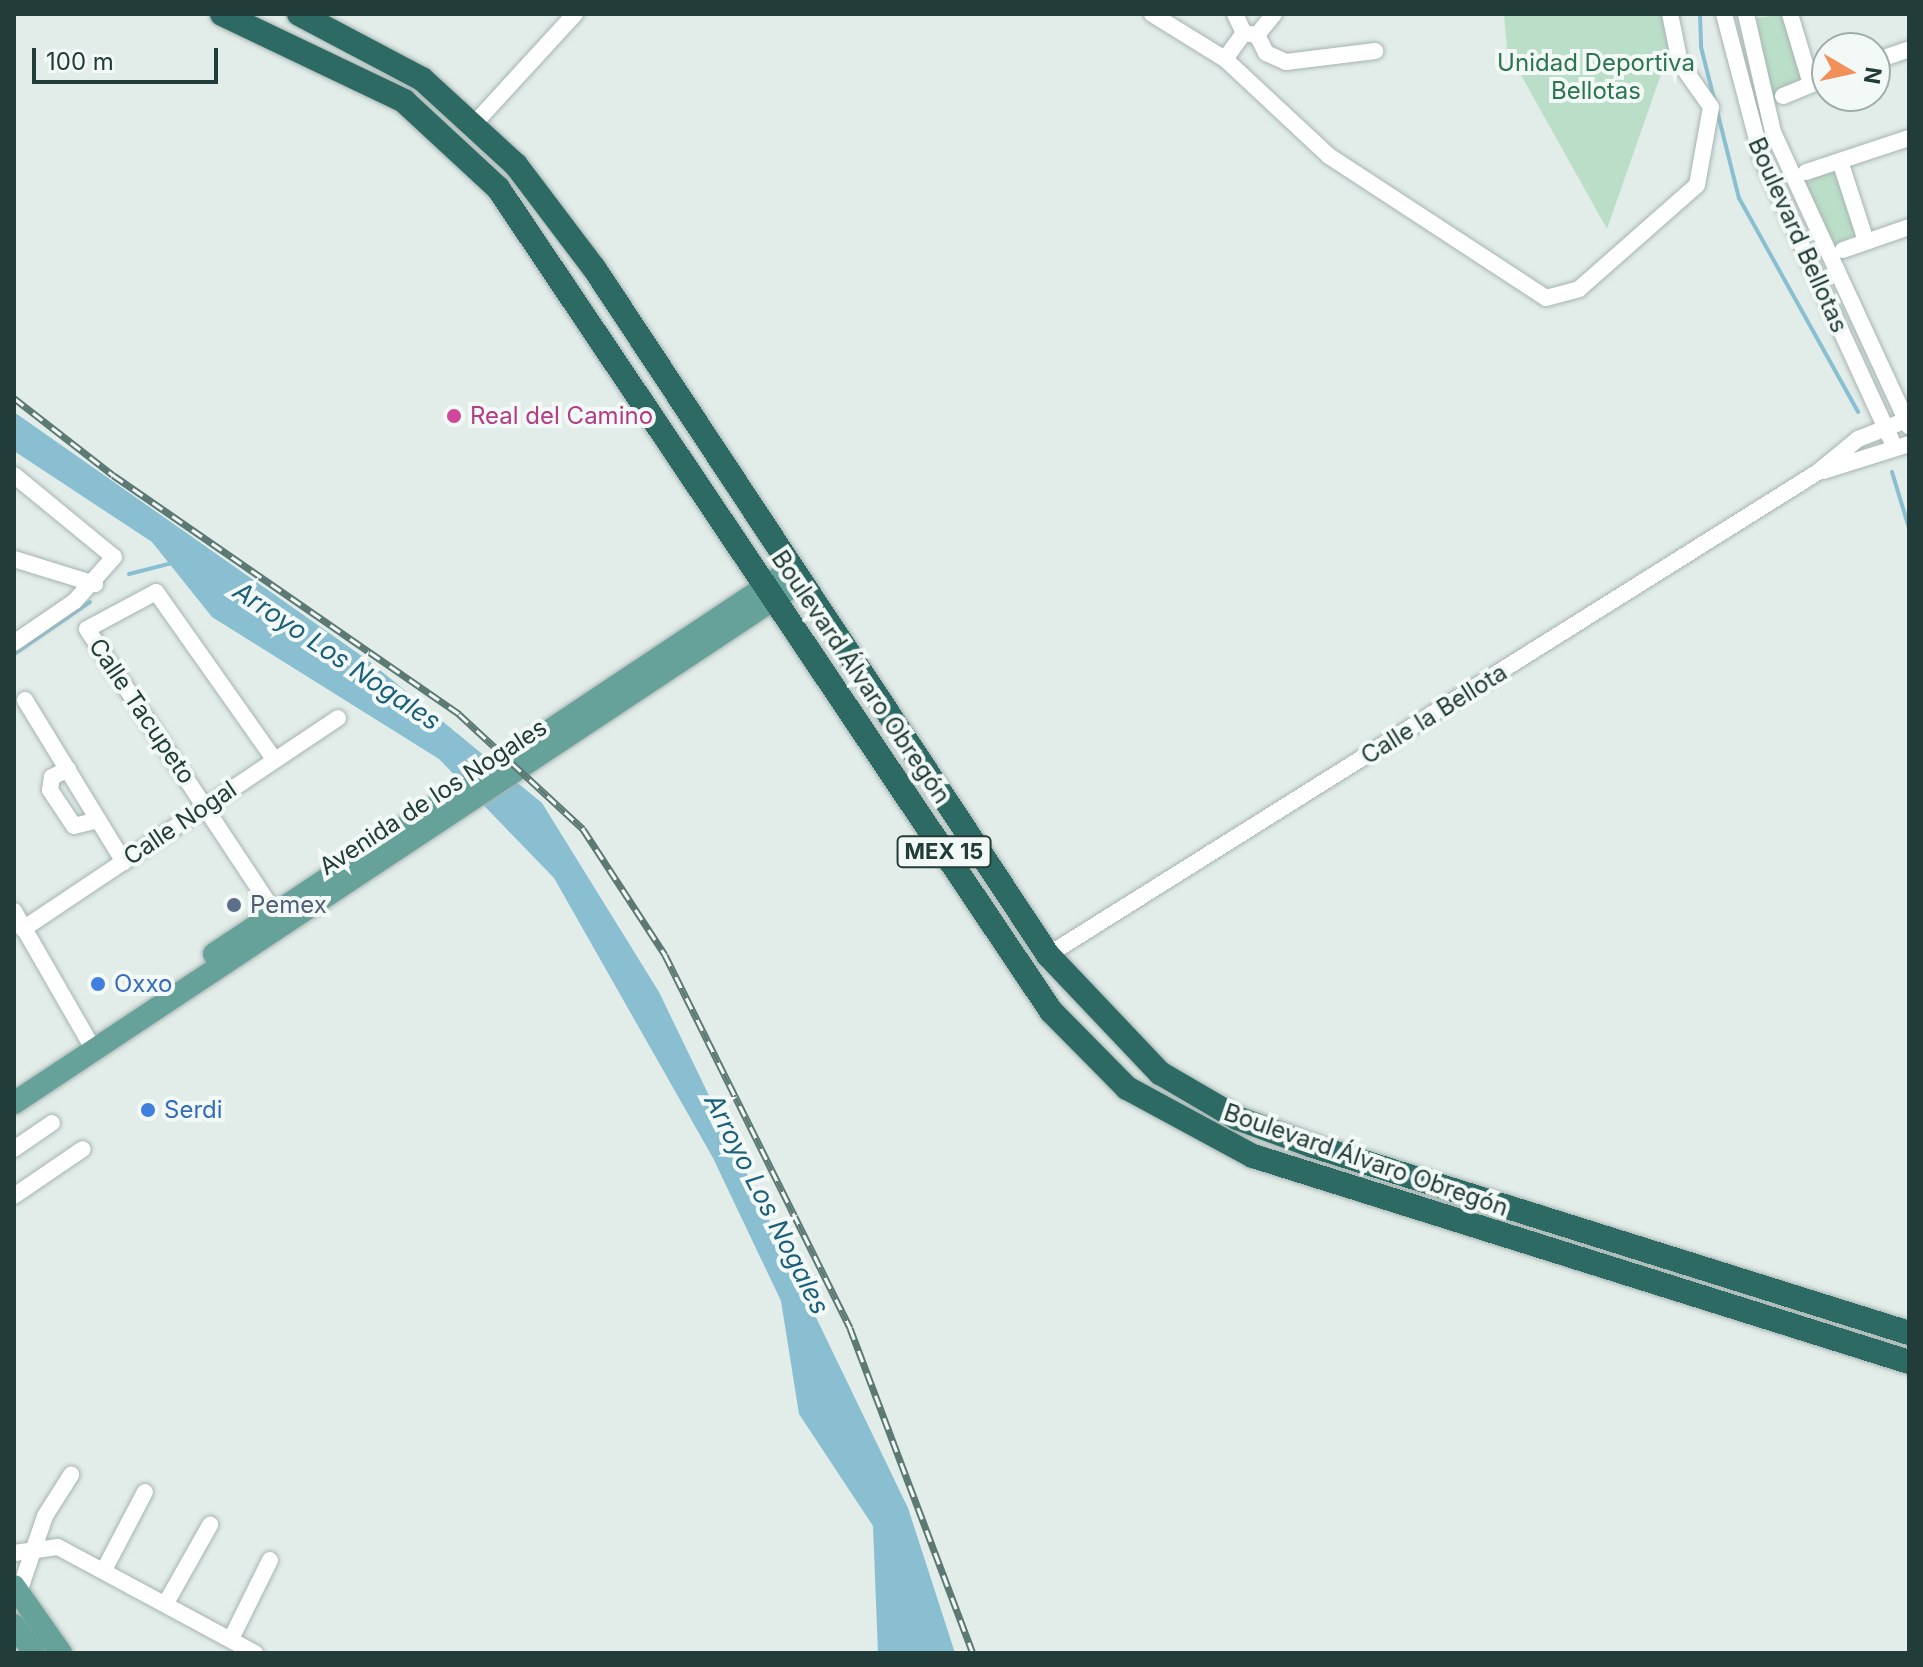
<!DOCTYPE html>
<meta charset="utf-8">
<style>
body{margin:0}
#map{position:relative;width:1923px;height:1667px;overflow:hidden;background:#e2ece9;font-family:Inter,sans-serif}
div>[style]{position:absolute}
[style*='--x']{left:calc(var(--x)*1px);top:calc(var(--y)*1px);width:calc(var(--w)*1px);rotate:calc(var(--a)*1deg)}
.green>*{inset:0;background:#bbdec8}
.water>*{inset:0;background:#8abfd2}
.stream>*{height:4px;margin:-2px;padding:0 2px;transform-origin:2px;border-radius:2px;background:#8abfd2}
.roads{filter:drop-shadow(0 0 2px #a5b4b1) drop-shadow(0 0 2px #a5b4b1)}
.minor>*{height:16px;margin:-8px;padding:0 8px;transform-origin:8px;border-radius:8px;background:#fff}
.major>*{height:22px;margin:-11px;padding:0 11px;transform-origin:11px;border-radius:11px;background:#66a299}
.highway>*{height:24px;margin:-12px;padding:0 12px;transform-origin:12px;border-radius:12px;background:#2d6a64}
.rail>*{height:7px;margin-top:-3.5px;transform-origin:0;background:repeating-linear-gradient(90deg,#f3f9f6 0 12px,#5c7974 0 24px);box-sizing:border-box;border-block:2px solid #5c7974}
.dots>*{width:22px;height:22px;translate:-50% -50%;box-sizing:border-box;border:4px solid #f3f9f6;border-radius:50%}
span{translate:-50% -50%;white-space:nowrap;text-align:center;line-height:1.15;-webkit-text-stroke:8px #f3f9f6;paint-order:stroke}
.shield-label span{padding:2px 6px;background:#f3f9f6;border:2px solid;border-radius:6px;-webkit-text-stroke-width:0}
.shield-label{font-size:22px;color:#223d39;font-weight:700}
.park-label{font-size:24px;color:#2c7550}
.street-label{font-size:24px;color:#223d39}
.hotel-label{font-size:24px;color:#b23c85}
.left{translate:0 -50%;text-align:left}
.service-label{font-size:24px;color:#4e5e75}
.shop-label{font-size:24px;color:#366cbe}
.water-label{font-size:26px;color:#1b607a;font-style:italic}
.frame{position:absolute;inset:0;border:16px solid #223d39;pointer-events:none}
.north{position:absolute;left:1811px;top:32px;width:80px;height:80px;box-sizing:border-box;background:#f3f9f6;border:2px solid #9faeaa;border-radius:50%;rotate:99deg;font-size:22px;font-weight:700;line-height:32px;text-align:center;color:#223d39}
.north::after{content:'';display:block;margin:auto;width:28px;height:36px;background:#f2905a;clip-path:polygon(50% 0,100% 100%,50% 72%,0 100%)}
.scale{position:absolute;left:32px;top:48px;width:186px;height:36px;box-sizing:border-box;border:4px solid #223d39;border-top:0;padding-left:10px;font-size:24px;line-height:28px;white-space:nowrap;color:#223d39;-webkit-text-stroke:6px #f3f9f6;paint-order:stroke}
</style>
<div id="map">
<div class="green">
<i style="clip-path:polygon(1504px 14px,1682px 14px,1607px 229px,1507px 50px)"></i>
<i style="clip-path:polygon(1784px 14px,1806px 86px,1770px 97px,1757px 18px)"></i>
<i style="clip-path:polygon(1835px 170px,1857px 234px,1831px 246px,1805px 183px)"></i>
</div>
<div class="water">
<i style="clip-path:polygon(14px 412px,369px 661px,542px 803px,659px 992px,908px 1508px,955px 1653px,878px 1653px,873px 1526px,799px 1414px,781px 1301px,713px 1158px,554px 878px,439px 759px,212px 617px,152px 542px,14px 451px)"></i>
</div>
<div class="stream">
<i style="--x:1700;--y:14;--w:33;--a:88"></i>
<i style="--x:1701;--y:47;--w:156;--a:75.9"></i>
<i style="--x:1739;--y:198;--w:245;--a:60.9"></i>
<i style="--x:1892;--y:472;--w:59;--a:73.1"></i>
<i style="--x:129;--y:574;--w:44;--a:-14.3"></i>
<i style="--x:14;--y:654;--w:92;--a:-34.4"></i>
</div>
<div class="roads">
<div class="minor">
<i style="--x:1152;--y:14;--w:86;--a:31.7"></i>
<i style="--x:1225;--y:59;--w:142;--a:43"></i>
<i style="--x:1329;--y:156;--w:259;--a:33.2"></i>
<i style="--x:1546;--y:298;--w:34;--a:-15"></i>
<i style="--x:1579;--y:289;--w:157;--a:-41.4"></i>
<i style="--x:1697;--y:185;--w:79;--a:-79.8"></i>
<i style="--x:1711;--y:107;--w:54;--a:-125.2"></i>
<i style="--x:1680;--y:63;--w:50;--a:-101.5"></i>
<i style="--x:1235;--y:14;--w:21;--a:65"></i>
<i style="--x:1724;--y:14;--w:150;--a:75.3"></i>
<i style="--x:1762;--y:159;--w:318;--a:65.3"></i>
<i style="--x:1746;--y:14;--w:121;--a:77.1"></i>
<i style="--x:1773;--y:132;--w:324;--a:65.2"></i>
<i style="--x:1790;--y:14;--w:73;--a:73.3"></i>
<i style="--x:1257;--y:35;--w:20;--a:63"></i>
<i style="--x:1266;--y:53;--w:22;--a:24"></i>
<i style="--x:1286;--y:62;--w:90;--a:-7"></i>
<i style="--x:1257;--y:35;--w:27;--a:-51"></i>
<i style="--x:1225;--y:59;--w:32;--a:-54"></i>
<i style="--x:1244;--y:33;--w:13;--a:9"></i>
<i style="--x:1875;--y:61;--w:36;--a:-19"></i>
<i style="--x:1783;--y:96;--w:48;--a:-22.2"></i>
<i style="--x:475;--y:123;--w:148;--a:-47.5"></i>
<i style="--x:1840;--y:161;--w:84;--a:72"></i>
<i style="--x:1806;--y:172;--w:108;--a:-18.3"></i>
<i style="--x:1843;--y:250;--w:70;--a:-19.2"></i>
<i style="--x:1823;--y:471;--w:90;--a:-17.4"></i>
<i style="--x:14;--y:475;--w:129;--a:39.4"></i>
<i style="--x:114;--y:557;--w:59;--a:131.6"></i>
<i style="--x:75;--y:601;--w:74;--a:145.5"></i>
<i style="--x:14;--y:559;--w:85;--a:17.2"></i>
<i style="--x:25;--y:700;--w:190;--a:58.6"></i>
<i style="--x:274;--y:759;--w:204;--a:-125.2"></i>
<i style="--x:156;--y:592;--w:78;--a:151.8"></i>
<i style="--x:87;--y:629;--w:341;--a:56.5"></i>
<i style="--x:68;--y:769;--w:18;--a:153"></i>
<i style="--x:52;--y:777;--w:13;--a:99"></i>
<i style="--x:50;--y:790;--w:43;--a:56.3"></i>
<i style="--x:74;--y:826;--w:25;--a:-14"></i>
<i style="--x:14;--y:911;--w:160;--a:60.1"></i>
<i style="--x:23;--y:929;--w:379;--a:-33.8"></i>
<i style="--x:1048;--y:955;--w:909;--a:-32.1"></i>
<i style="--x:1818;--y:472;--w:52;--a:-39.5"></i>
<i style="--x:1858;--y:439;--w:55;--a:-21.4"></i>
<i style="--x:14;--y:1149;--w:46;--a:-34.4"></i>
<i style="--x:14;--y:1196;--w:83;--a:-34.3"></i>
<i style="--x:14;--y:1553;--w:44;--a:-7.8"></i>
<i style="--x:58;--y:1547;--w:224;--a:28.3"></i>
<i style="--x:104;--y:1570;--w:88;--a:-62.3"></i>
<i style="--x:19;--y:1592;--w:80;--a:-71.1"></i>
<i style="--x:45;--y:1516;--w:49;--a:-57.6"></i>
<i style="--x:166;--y:1603;--w:90;--a:-60.6"></i>
<i style="--x:231;--y:1639;--w:88;--a:-63.7"></i>
</div>
<div class="major">
<i style="--x:214;--y:954;--w:691;--a:-33.67"></i>
<i style="--x:14;--y:1103;--w:941;--a:-33.55"></i>
<i style="--x:14;--y:1586;--w:82;--a:55"></i>
<i style="--x:14;--y:1625;--w:34;--a:54"></i>
</div>
<div class="highway">
<i style="--x:222;--y:14;--w:202;--a:25.5"></i>
<i style="--x:404;--y:101;--w:128;--a:42.8"></i>
<i style="--x:498;--y:188;--w:992;--a:56.1"></i>
<i style="--x:1051;--y:1011;--w:108;--a:45.4"></i>
<i style="--x:1127;--y:1088;--w:143;--a:28.4"></i>
<i style="--x:1253;--y:1156;--w:688;--a:17.43"></i>
<i style="--x:299;--y:14;--w:139;--a:27.9"></i>
<i style="--x:422;--y:79;--w:127;--a:42.5"></i>
<i style="--x:516;--y:165;--w:129;--a:52.9"></i>
<i style="--x:594;--y:268;--w:823;--a:56.54"></i>
<i style="--x:1048;--y:955;--w:163;--a:46.5"></i>
<i style="--x:1160;--y:1073;--w:89;--a:30.3"></i>
<i style="--x:1237;--y:1118;--w:81;--a:20.2"></i>
<i style="--x:1313;--y:1146;--w:625;--a:17.42"></i>
</div>
</div>
<div class="rail">
<i style="--x:14;--y:398;--w:125;--a:37.9"></i>
<i style="--x:113;--y:475;--w:421;--a:34.6"></i>
<i style="--x:459;--y:714;--w:169;--a:42.8"></i>
<i style="--x:583;--y:829;--w:150;--a:56.9"></i>
<i style="--x:665;--y:955;--w:416;--a:63.6"></i>
<i style="--x:850;--y:1328;--w:347;--a:69.3"></i>
</div>
<div class="dots">
<i style="left:454px;top:416px;background:#d1479c"></i>
<i style="left:234px;top:905px;background:#5c6f8a"></i>
<i style="left:98px;top:984px;background:#3f7fe0"></i>
<i style="left:148px;top:1110px;background:#3f7fe0"></i>
</div>
<div class="shield-label">
<span style="left:944px;top:852px">MEX 15</span>
</div>
<div class="park-label">
<span style="left:1596px;top:77px">Unidad Deportiva<br>Bellotas</span>
</div>
<div class="street-label">
<span style="left:1798px;top:235px;rotate:66deg">Boulevard Bellotas</span>
<span style="left:861px;top:677px;rotate:56deg">Boulevard Álvaro Obregón</span>
<span style="left:142px;top:711px;rotate:56deg">Calle Tacupeto</span>
<span style="left:1434px;top:714px;rotate:-32deg">Calle la Bellota</span>
<span style="left:433px;top:797px;rotate:-33deg">Avenida de los Nogales</span>
<span style="left:180px;top:823px;rotate:-34deg">Calle Nogal</span>
<span style="left:1366px;top:1160px;rotate:19deg">Boulevard Álvaro Obregón</span>
</div>
<div class="hotel-label">
<span class="left" style="left:470px;top:416px">Real del Camino</span>
</div>
<div class="service-label">
<span class="left" style="left:250px;top:905px">Pemex</span>
</div>
<div class="shop-label">
<span class="left" style="left:114px;top:984px">Oxxo</span>
<span class="left" style="left:164px;top:1110px">Serdi</span>
</div>
<div class="water-label">
<span style="left:337px;top:656px;rotate:34deg">Arroyo Los Nogales</span>
<span style="left:767px;top:1204px;rotate:63deg">Arroyo Los Nogales</span>
</div>
<div class="frame"></div>
<div class="north">N</div>
<div class="scale">100 m</div>
</div>
